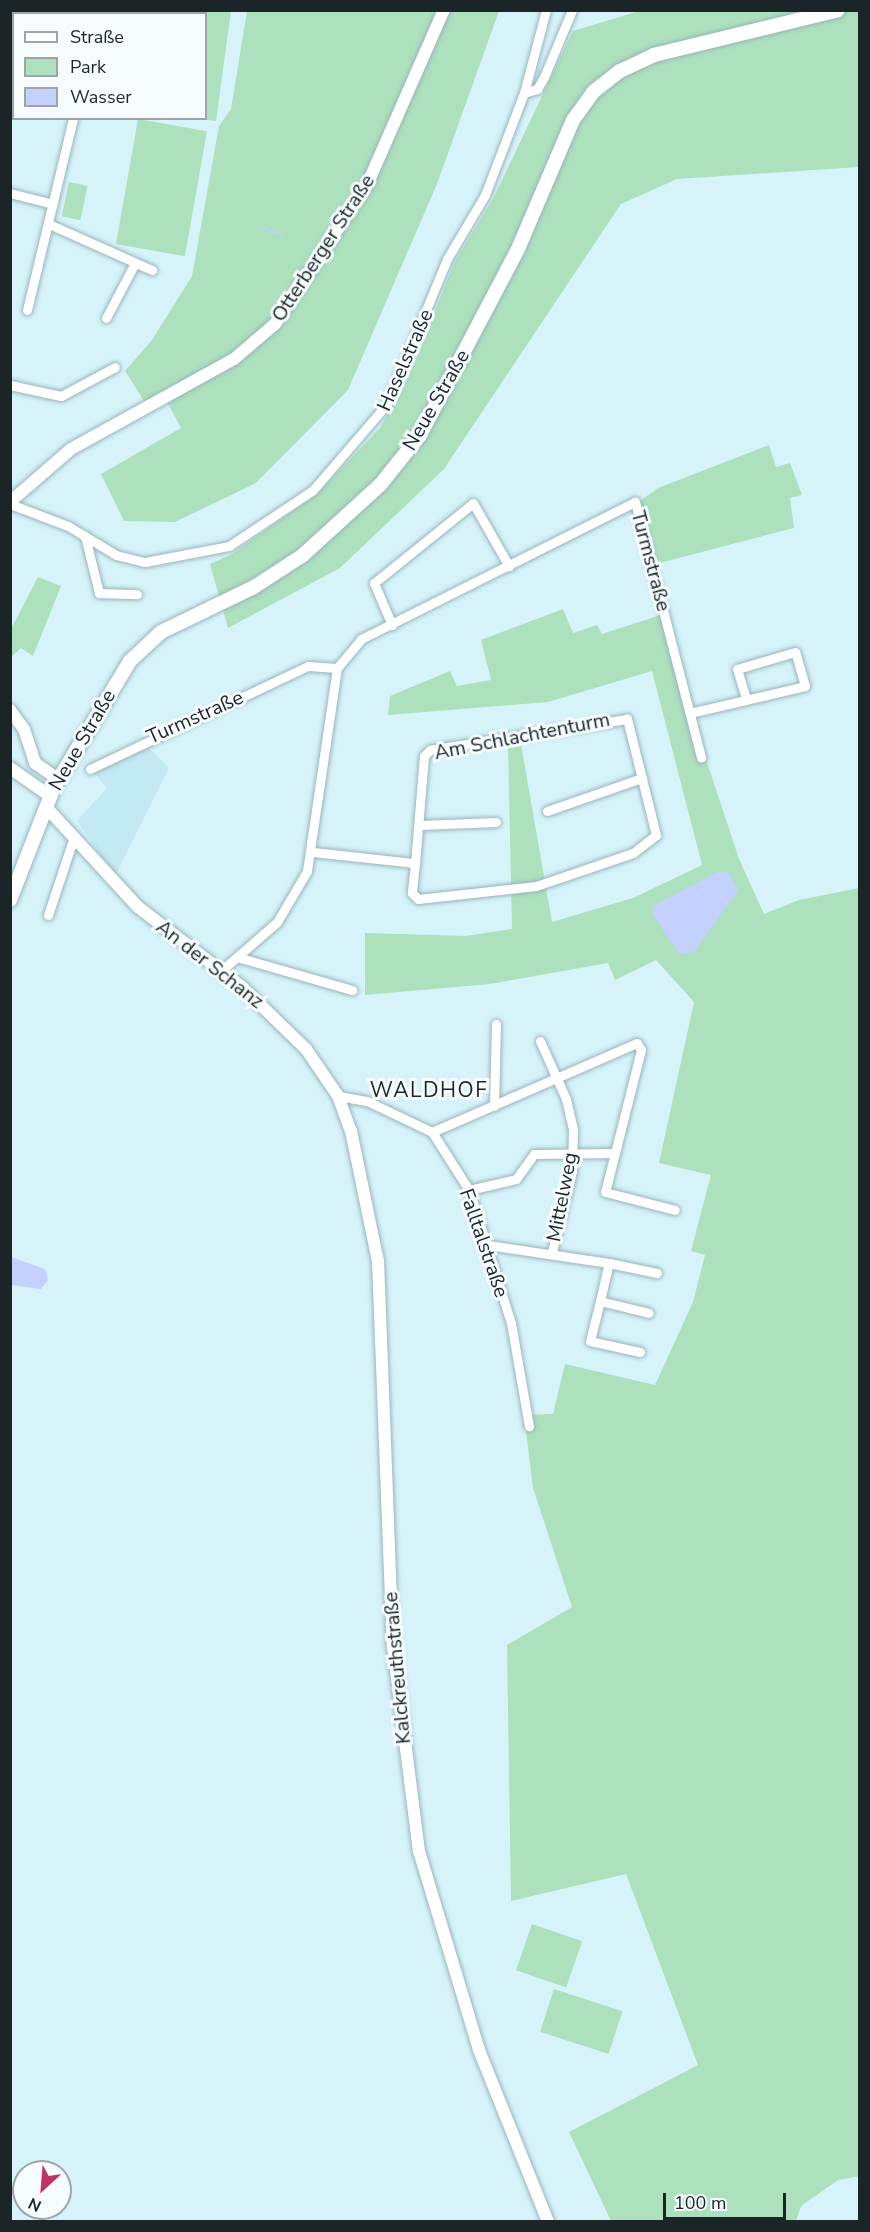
<!DOCTYPE html>
<meta charset="utf-8">
<style>
body{margin:0}
#map{position:relative;width:870px;height:2232px;overflow:hidden;background:#d6f3fa;font-family:"Nunito Sans",sans-serif}
div>[style]{position:absolute}
[style*='--x']{left:calc(var(--x)*1px);top:calc(var(--y)*1px);width:calc(var(--w)*1px);rotate:calc(var(--a)*1deg)}
.built>*{inset:0;background:#c3e9f2}
.green>*{inset:0;background:#ade1bd;transform-origin:0 0}
.water>*{inset:0;background:#c4d0fd}
.stream>*{height:2px;margin:-1px;padding:0 1px;transform-origin:1px;border-radius:1px;background:#c4d0fd}
.roads{filter:drop-shadow(0 0 2px #9ab5bc) drop-shadow(0 0 2px #9ab5bc)}
.minor>*{height:9px;margin:-4.5px;padding:0 4.5px;transform-origin:4.5px;border-radius:4.5px;background:#fff}
.tertiary>*{height:12px;margin:-6px;padding:0 6px;transform-origin:6px;border-radius:6px;background:#fff}
.secondary>*{height:14px;margin:-7px;padding:0 7px;transform-origin:7px;border-radius:7px;background:#fff}
span{translate:-50% -50%;white-space:nowrap;text-align:center;line-height:1.15;-webkit-text-stroke:6px #f6fbfd;paint-order:stroke}
.street-label{font-size:20px;color:#1b2528}
.neighbourhood-label{font-size:21px;color:#1b2528;letter-spacing:1.5px}
.frame{position:absolute;inset:0;border:12px solid #1b2528;pointer-events:none}
.legend{position:absolute;left:12px;top:12px;width:195px;height:108px;box-sizing:border-box;background:#f6fbfd;border:2px solid #9ea5a8;margin:0;padding:8px 10px;list-style:none;font-size:18px;color:#1b2528}
.legend li{display:flex;align-items:center;gap:12px;height:30px}
.legend b{width:30px;border:2px solid #9ea5a8}
.north{position:absolute;left:12px;top:2160px;width:60px;height:60px;box-sizing:border-box;background:#f6fbfd;border:2px solid #9ea5a8;border-radius:50%;rotate:206deg;font-size:16px;font-weight:700;line-height:24px;text-align:center;color:#1b2528}
.north::after{content:'';display:block;margin:auto;width:21px;height:27px;background:#bf3368;clip-path:polygon(50% 0,100% 100%,50% 72%,0 100%)}
.scale{position:absolute;left:663px;top:2193px;width:123px;height:27px;box-sizing:border-box;border:3px solid #1b2528;border-top:0;padding-left:8px;font-size:18px;line-height:21px;white-space:nowrap;color:#1b2528;-webkit-text-stroke:4px #f6fbfd;paint-order:stroke}
</style>
<div id="map">
<div class="built">
<i style="clip-path:polygon(145px 745px,169px 768px,115px 876px,77px 821px,107px 788px,94px 773px)"></i>
</div>
<div class="green">
<i style="clip-path:polygon(138px 10px,231px 11px,216px 121px,203px 119px,206px 14px)"></i>
<i style="clip-path:polygon(247px 11px,499px 11px,437px 184px,348px 390px,256px 483px,175px 522px,124px 521px,101px 474px,181px 428px,165px 398px,148px 407px,125px 371px,152px 340px,192px 276px,219px 126px,231px 109px)"></i>
<i style="clip-path:polygon(639px 11px,859px 11px,859px 167px,677px 179px,621px 204px,444px 469px,340px 568px,228px 628px,210px 564px,232px 554px,317px 494px,380px 428px,409px 376px,455px 261px,493px 199px,573px 31px)"></i>
<i style="left:138px;top:119px;width:70px;height:127px;rotate:10deg"></i>
<i style="left:69px;top:182px;width:19px;height:35px;rotate:12deg"></i>
<i style="clip-path:polygon(769px 445px,776px 467px,790px 463px,802px 495px,790px 498px,794px 528px,656px 564px,640px 501px,658px 488px)"></i>
<i style="clip-path:polygon(38px 577px,61px 586px,33px 656px,21px 648px,11px 657px,11px 629px)"></i>
<i style="clip-path:polygon(563px 609px,573px 633px,597px 625px,602px 634px,667px 613px,703px 750px,739px 859px,764px 914px,799px 900px,859px 888px,860px 2176px,838px 2180px,801px 2206px,796px 2221px,611px 2221px,569px 2132px,698px 2065px,626px 1874px,511px 1901px,507px 1645px,572px 1607px,533px 1488px,524px 1415px,553px 1414px,565px 1364px,655px 1385px,693px 1302px,705px 1255px,691px 1251px,711px 1175px,659px 1163px,694px 1002px,656px 960px,615px 980px,608px 963px,490px 984px,365px 995px,365px 933px,466px 936px,512px 929px,508px 746px,521px 744px,552px 922px,633px 898px,702px 865px,652px 671px,548px 702px,388px 715px,390px 696px,450px 671px,457px 686px,491px 680px,481px 640px)"></i>
<i style="left:532px;top:1924px;width:53px;height:49px;rotate:19deg"></i>
<i style="left:554px;top:1989px;width:72px;height:45px;rotate:18deg"></i>
</div>
<div class="water">
<i style="clip-path:polygon(720px 871px,729px 873px,738px 890px,694px 952px,679px 954px,653px 915px,654px 905px)"></i>
<i style="clip-path:polygon(11px 1257px,45px 1269px,48px 1280px,41px 1289px,11px 1285px)"></i>
</div>
<div class="stream">
<i style="--x:265;--y:228;--w:3;--a:18"></i>
<i style="--x:271;--y:231;--w:12;--a:20"></i>
</div>
<div class="roads">
<div class="minor">
<i style="--x:86;--y:14;--w:4;--a:-90"></i>
<i style="--x:10;--y:36;--w:21;--a:-82"></i>
<i style="--x:524;--y:93;--w:14;--a:-17"></i>
<i style="--x:537;--y:89;--w:14;--a:-60"></i>
<i style="--x:544;--y:77;--w:73;--a:-67.3"></i>
<i style="--x:10;--y:193;--w:44;--a:14.3"></i>
<i style="--x:49;--y:224;--w:113;--a:24.1"></i>
<i style="--x:27;--y:310;--w:197;--a:-76.5"></i>
<i style="--x:106;--y:318;--w:62;--a:-62.2"></i>
<i style="--x:10;--y:385;--w:52;--a:12.2"></i>
<i style="--x:61;--y:396;--w:61;--a:-28.2"></i>
<i style="--x:635;--y:502;--w:264;--a:75.5"></i>
<i style="--x:10;--y:504;--w:62;--a:20.8"></i>
<i style="--x:68;--y:526;--w:56;--a:31.1"></i>
<i style="--x:116;--y:555;--w:30;--a:14"></i>
<i style="--x:145;--y:562;--w:86;--a:-10.8"></i>
<i style="--x:229;--y:546;--w:101;--a:-33.7"></i>
<i style="--x:313;--y:490;--w:113;--a:-49.3"></i>
<i style="--x:387;--y:404;--w:157;--a:-67.5"></i>
<i style="--x:447;--y:259;--w:74;--a:-59.3"></i>
<i style="--x:485;--y:195;--w:109;--a:-69.1"></i>
<i style="--x:524;--y:93;--w:86;--a:-75.2"></i>
<i style="--x:85;--y:536;--w:59;--a:76.2"></i>
<i style="--x:99;--y:593;--w:38;--a:2"></i>
<i style="--x:392;--y:625;--w:46;--a:-113.2"></i>
<i style="--x:374;--y:583;--w:127;--a:-38.9"></i>
<i style="--x:473;--y:503;--w:73;--a:60.3"></i>
<i style="--x:690;--y:713;--w:118;--a:-13.2"></i>
<i style="--x:805;--y:686;--w:35;--a:-106"></i>
<i style="--x:795;--y:652;--w:60;--a:163.7"></i>
<i style="--x:737;--y:669;--w:28;--a:73"></i>
<i style="--x:90;--y:769;--w:241;--a:-25.3"></i>
<i style="--x:308;--y:666;--w:29;--a:4"></i>
<i style="--x:337;--y:668;--w:38;--a:-50"></i>
<i style="--x:361;--y:639;--w:306;--a:-26.6"></i>
<i style="--x:547;--y:811;--w:101;--a:-19.2"></i>
<i style="--x:420;--y:825;--w:76;--a:-2.3"></i>
<i style="--x:313;--y:852;--w:103;--a:6.2"></i>
<i style="--x:415;--y:863;--w:30;--a:96"></i>
<i style="--x:412;--y:893;--w:8;--a:45"></i>
<i style="--x:418;--y:899;--w:119;--a:-6.3"></i>
<i style="--x:536;--y:886;--w:102;--a:-18.8"></i>
<i style="--x:633;--y:853;--w:29;--a:-38"></i>
<i style="--x:656;--y:835;--w:120;--a:-104"></i>
<i style="--x:627;--y:719;--w:199;--a:171.1"></i>
<i style="--x:430;--y:750;--w:8;--a:135"></i>
<i style="--x:424;--y:756;--w:107;--a:94.8"></i>
<i style="--x:48;--y:915;--w:82;--a:-71.6"></i>
<i style="--x:237;--y:957;--w:120;--a:16"></i>
<i style="--x:222;--y:970;--w:73;--a:-41.1"></i>
<i style="--x:277;--y:922;--w:59;--a:-59.5"></i>
<i style="--x:307;--y:871;--w:205;--a:-81.6"></i>
<i style="--x:540;--y:1041;--w:64;--a:65.9"></i>
<i style="--x:566;--y:1099;--w:32;--a:77"></i>
<i style="--x:573;--y:1130;--w:41;--a:91.4"></i>
<i style="--x:572;--y:1171;--w:83;--a:103.9"></i>
<i style="--x:338;--y:1096;--w:29;--a:10"></i>
<i style="--x:367;--y:1101;--w:72;--a:25.5"></i>
<i style="--x:432;--y:1132;--w:69;--a:57.5"></i>
<i style="--x:469;--y:1190;--w:139;--a:72.5"></i>
<i style="--x:511;--y:1323;--w:105;--a:80.1"></i>
<i style="--x:494;--y:1106;--w:82;--a:-88.6"></i>
<i style="--x:432;--y:1132;--w:223;--a:-23.5"></i>
<i style="--x:637;--y:1043;--w:8;--a:60"></i>
<i style="--x:641;--y:1050;--w:146;--a:104.2"></i>
<i style="--x:605;--y:1192;--w:72;--a:14.4"></i>
<i style="--x:469;--y:1190;--w:48;--a:-13.2"></i>
<i style="--x:516;--y:1179;--w:31;--a:-54"></i>
<i style="--x:534;--y:1154;--w:81;--a:-0.7"></i>
<i style="--x:488;--y:1245;--w:122;--a:8.5"></i>
<i style="--x:600;--y:1301;--w:39;--a:-77"></i>
<i style="--x:609;--y:1263;--w:49;--a:11.8"></i>
<i style="--x:640;--y:1352;--w:51;--a:-167.6"></i>
<i style="--x:590;--y:1341;--w:41;--a:-76"></i>
<i style="--x:600;--y:1301;--w:50;--a:13.8"></i>
</div>
<div class="tertiary">
<i style="--x:10;--y:502;--w:81;--a:-41"></i>
<i style="--x:71;--y:449;--w:186;--a:-28.9"></i>
<i style="--x:234;--y:359;--w:54;--a:-40.5"></i>
<i style="--x:275;--y:324;--w:167;--a:-56.5"></i>
<i style="--x:367;--y:185;--w:191;--a:-66.3"></i>
<i style="--x:10;--y:710;--w:24;--a:54"></i>
<i style="--x:24;--y:729;--w:36;--a:72"></i>
<i style="--x:35;--y:763;--w:28;--a:35"></i>
<i style="--x:10;--y:768;--w:49;--a:35"></i>
<i style="--x:46;--y:807;--w:136;--a:47.4"></i>
<i style="--x:138;--y:907;--w:133;--a:37.6"></i>
<i style="--x:243;--y:988;--w:88;--a:44.1"></i>
<i style="--x:306;--y:1049;--w:57;--a:55.8"></i>
<i style="--x:338;--y:1096;--w:37;--a:70"></i>
<i style="--x:351;--y:1131;--w:133;--a:78.3"></i>
<i style="--x:378;--y:1261;--w:385;--a:87.8"></i>
<i style="--x:393;--y:1646;--w:207;--a:82.8"></i>
<i style="--x:419;--y:1851;--w:208;--a:73.2"></i>
<i style="--x:479;--y:2050;--w:185;--a:68.1"></i>
</div>
<div class="secondary">
<i style="--x:10;--y:900;--w:121;--a:-68.7"></i>
<i style="--x:54;--y:787;--w:147;--a:-58.9"></i>
<i style="--x:130;--y:661;--w:42;--a:-43.1"></i>
<i style="--x:161;--y:632;--w:103;--a:-25.8"></i>
<i style="--x:254;--y:587;--w:59;--a:-33.1"></i>
<i style="--x:303;--y:555;--w:104;--a:-42.3"></i>
<i style="--x:380;--y:485;--w:64;--a:-51.3"></i>
<i style="--x:420;--y:435;--w:210;--a:-62.2"></i>
<i style="--x:518;--y:249;--w:140;--a:-66.9"></i>
<i style="--x:573;--y:120;--w:34;--a:-54"></i>
<i style="--x:593;--y:92;--w:34;--a:-38"></i>
<i style="--x:620;--y:71;--w:38;--a:-25"></i>
<i style="--x:654;--y:55;--w:189;--a:-13.7"></i>
</div>
</div>
<div class="street-label">
<span style="left:323px;top:248px;rotate:-57deg">Otterberger Straße</span>
<span style="left:405px;top:360px;rotate:-66deg">Haselstraße</span>
<span style="left:436px;top:400px;rotate:-60deg">Neue Straße</span>
<span style="left:651px;top:561px;rotate:75deg">Turmstraße</span>
<span style="left:195px;top:717px;rotate:-24deg">Turmstraße</span>
<span style="left:522px;top:736px;rotate:-11deg">Am Schlachtenturm</span>
<span style="left:82px;top:740px;rotate:-60deg">Neue Straße</span>
<span style="left:210px;top:964px;rotate:38deg">An der Schanz</span>
<span style="left:562px;top:1197px;rotate:-79deg">Mittelweg</span>
<span style="left:484px;top:1243px;rotate:71deg">Falltalstraße</span>
<span style="left:397px;top:1668px;rotate:-95deg">Kalckreuthstraße</span>
</div>
<div class="neighbourhood-label">
<span style="left:429px;top:1090px">WALDHOF</span>
</div>
<div class="frame"></div>
<ul class="legend">
<li><b style="height:8px;background:#fff"></b>Straße</li>
<li><b style="height:16px;background:#ade1bd"></b>Park</li>
<li><b style="height:16px;background:#c4d0fd"></b>Wasser</li>
</ul>
<div class="north">N</div>
<div class="scale">100 m</div>
</div>
